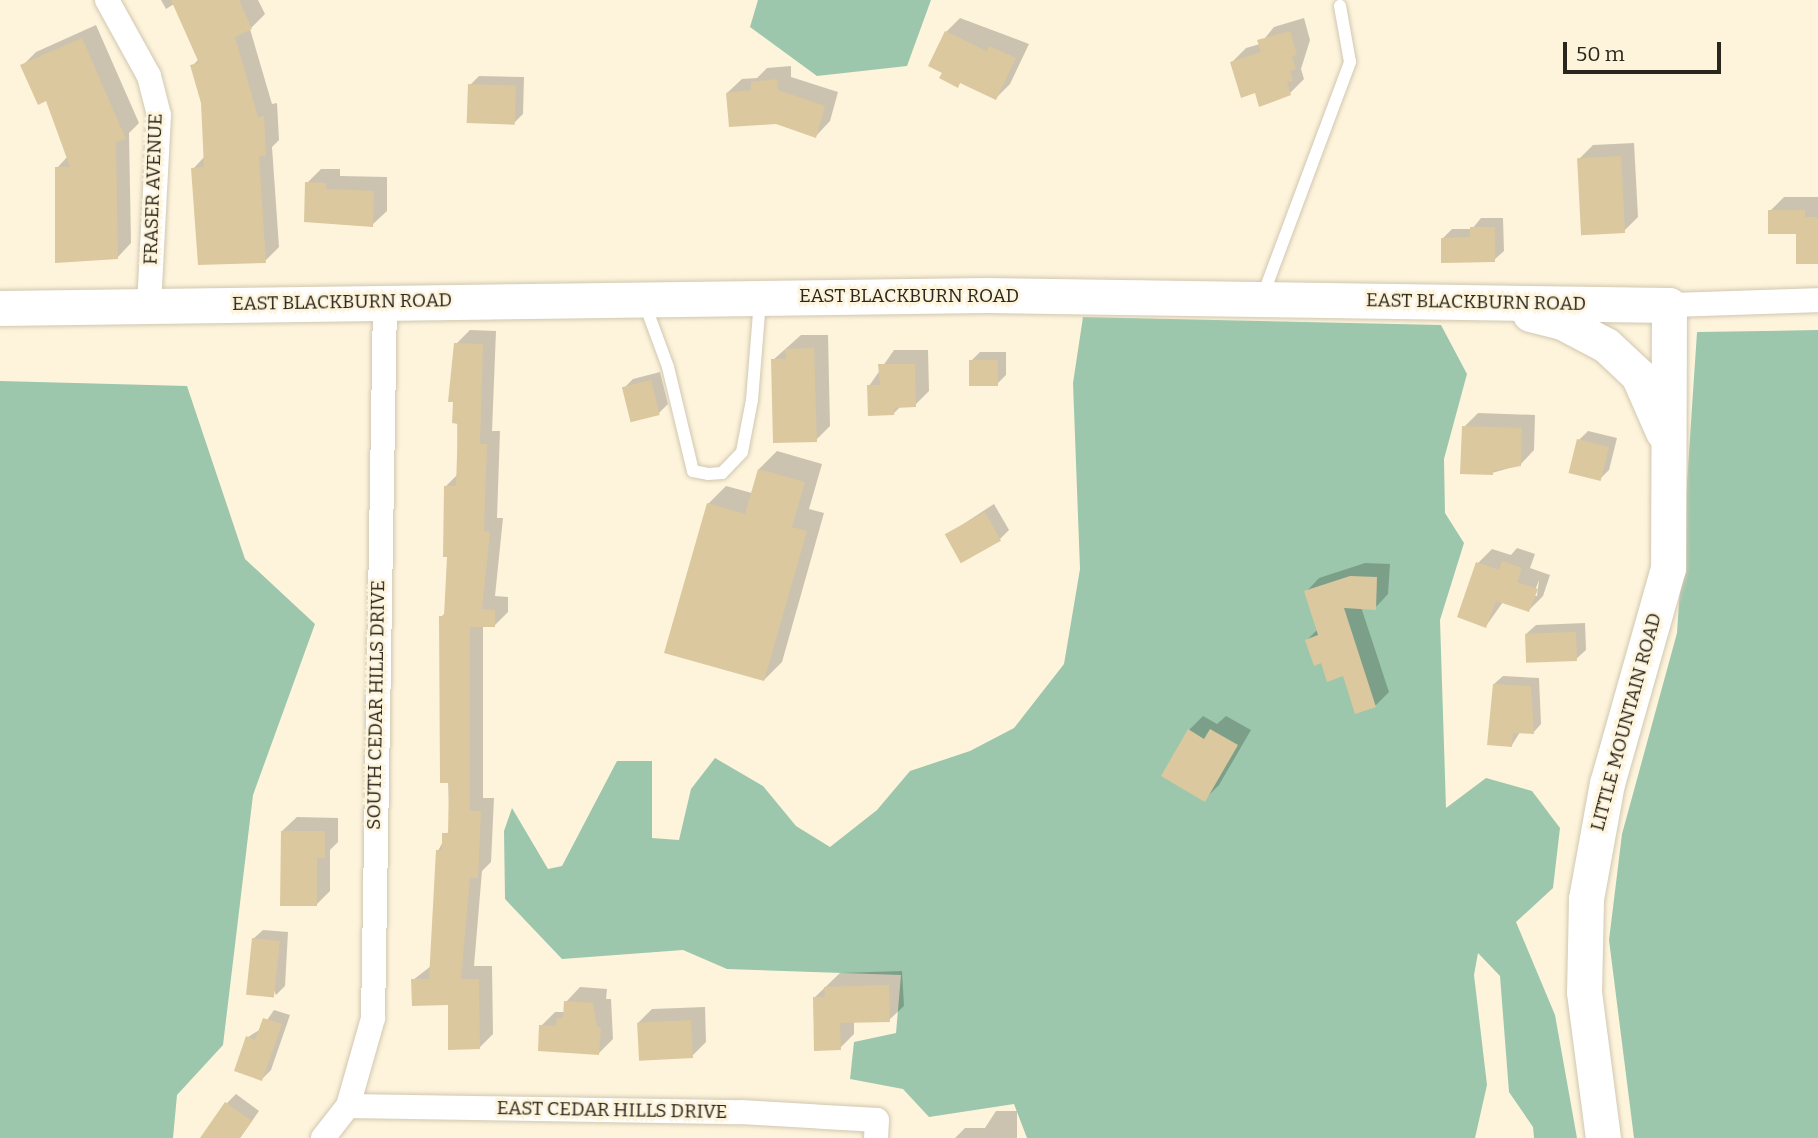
<!DOCTYPE html>
<style>
body{margin:0}
#map{position:relative;width:1818px;height:1138px;overflow:hidden;background:#fef4dc;font-family:Bitter,serif}
div>[style]{position:absolute}
[style*='--x']{left:calc(var(--x)*1px);top:calc(var(--y)*1px);width:calc(var(--w)*1px);rotate:calc(var(--a)*1deg)}
.forest>*{inset:0;background:#9cc7ac}
.shadow>*{inset:0;background:#0003}
.building>*{inset:0;background:#dbc89e;transform-origin:0 0}
.roads{filter:drop-shadow(0 0 2px #d1c7b0) drop-shadow(0 0 2px #d1c7b0)}
.lane>*{height:12px;margin:-6px;padding:0 6px;transform-origin:6px;border-radius:6px;background:#fff}
.street>*{height:24px;margin:-12px;padding:0 12px;transform-origin:12px;border-radius:12px;background:#fff}
.secondary>*{height:35px;margin:-17.5px;padding:0 17.5px;transform-origin:17.5px;border-radius:17.5px;background:#fff}
span{translate:-50% -50%;white-space:nowrap;text-align:center;line-height:1.15;-webkit-text-stroke:5px #fef4dc;paint-order:stroke}
.street-label{font-size:19px;color:#2a261d}
.scale{position:absolute;left:1563px;top:42px;width:158px;height:32px;box-sizing:border-box;border:4px solid #2a261d;border-top:0;padding-left:9px;font-size:21px;line-height:24px;white-space:nowrap;color:#2a261d;-webkit-text-stroke:5px #fef4dc;paint-order:stroke}
</style>
<div id="map">
<div class="forest">
<i style="clip-path:polygon(758px 0,931px 0,907px 66px,817px 76px,750px 27px)"></i>
<i style="clip-path:polygon(1083px 317px,1441px 325px,1467px 374px,1444px 459px,1445px 513px,1464px 543px,1440px 620px,1446px 808px,1486px 778px,1532px 791px,1560px 828px,1553px 888px,1516px 922px,1555px 1015px,1577px 1138px,1534px 1138px,1533px 1127px,1509px 1092px,1500px 976px,1478px 953px,1474px 975px,1487px 1085px,1475px 1138px,1027px 1138px,1014px 1104px,929px 1117px,903px 1089px,850px 1079px,854px 1042px,896px 1033px,901px 975px,727px 969px,683px 950px,562px 959px,505px 899px,504px 831px,512px 808px,548px 869px,562px 866px,617px 761px,652px 761px,652px 838px,679px 840px,691px 789px,715px 758px,763px 786px,796px 826px,830px 847px,877px 810px,910px 771px,970px 751px,1014px 728px,1064px 664px,1080px 569px,1073px 383px)"></i>
<i style="clip-path:polygon(1818px 330px,1818px 1138px,1634px 1138px,1609px 940px,1622px 834px,1677px 633px,1697px 332px)"></i>
<i style="clip-path:polygon(0 381px,187px 386px,245px 559px,315px 624px,253px 795px,223px 1045px,177px 1095px,173px 1138px,0 1138px)"></i>
</div>
<div class="shadow">
<i style="clip-path:polygon(161px 0,258px 0,265px 14px,250px 29px,272px 104px,277px 103px,279px 140px,272px 147px,279px 247px,265px 261px,193px 169px,205px 156px,203px 103px,192px 66px,199px 59px,174px 4px,166px 9px)"></i>
<i style="clip-path:polygon(960px 18px,1029px 44px,1010px 84px,996px 98px,962px 81px,958px 85px,944px 72px,946px 32px)"></i>
<i style="clip-path:polygon(1304px 18px,1310px 40px,1301px 69px,1304px 79px,1290px 93px,1256px 91px,1232px 62px,1246px 48px,1260px 44px,1274px 27px)"></i>
<i style="clip-path:polygon(96px 25px,139px 123px,129px 133px,131px 243px,117px 258px,57px 168px,68px 156px,47px 99px,22px 66px,36px 52px)"></i>
<i style="clip-path:polygon(791px 66px,791px 77px,838px 92px,830px 121px,816px 136px,727px 93px,742px 79px,757px 78px,767px 68px)"></i>
<i style="clip-path:polygon(479px 76px,524px 77px,523px 114px,514px 123px,470px 85px)"></i>
<i style="clip-path:polygon(1634px 143px,1638px 217px,1624px 231px,1579px 159px,1593px 145px)"></i>
<i style="clip-path:polygon(321px 169px,340px 169px,340px 176px,387px 177px,387px 211px,372px 225px,307px 183px)"></i>
<i style="clip-path:polygon(1784px 197px,1818px 197px,1818px 262px,1798px 232px,1770px 211px)"></i>
<i style="clip-path:polygon(1481px 218px,1503px 218px,1504px 251px,1494px 260px,1443px 238px,1452px 229px,1472px 229px)"></i>
<i style="clip-path:polygon(470px 330px,496px 331px,492px 431px,500px 431px,497px 518px,503px 518px,495px 596px,508px 597px,508px 612px,494px 626px,483px 625px,483px 798px,494px 798px,491px 862px,482px 871px,474px 966px,492px 966px,493px 1034px,479px 1048px,450px 1004px,413px 980px,431px 966px,438px 851px,450px 828px,441px 617px,446px 612px,449px 555px,445px 487px,458px 474px,456px 344px)"></i>
<i style="clip-path:polygon(801px 335px,828px 335px,830px 426px,816px 440px,773px 360px)"></i>
<i style="clip-path:polygon(894px 350px,928px 350px,929px 391px,915px 405px,901px 406px,893px 414px,869px 386px)"></i>
<i style="clip-path:polygon(980px 352px,1006px 352px,1006px 375px,997px 384px,971px 361px)"></i>
<i style="clip-path:polygon(660px 372px,668px 404px,659px 413px,624px 388px,633px 379px)"></i>
<i style="clip-path:polygon(1478px 413px,1535px 415px,1534px 450px,1520px 465px,1492px 473px,1464px 427px)"></i>
<i style="clip-path:polygon(1588px 431px,1617px 438px,1609px 470px,1600px 479px,1579px 440px)"></i>
<i style="clip-path:polygon(777px 451px,822px 464px,809px 509px,824px 513px,782px 662px,764px 680px,708px 504px,726px 486px,752px 493px,759px 469px)"></i>
<i style="clip-path:polygon(994px 504px,1009px 530px,1000px 539px,948px 534px)"></i>
<i style="clip-path:polygon(evenodd,1517px 548px,1535px 554px,1530px 568px,1550px 575px,1543px 596px,1529px 610px,1503px 602px,1486px 626px,1478px 563px,1492px 549px,1511px 555px,1517px 548px,1539px 580px,1537px 596px,1533px 596px,1539px 580px)"></i>
<i style="clip-path:polygon(1365px 563px,1390px 564px,1388px 594px,1375px 608px,1361px 607px,1389px 692px,1375px 706px,1344px 674px,1322px 661px,1307px 640px,1318px 629px,1306px 592px,1319px 578px)"></i>
<i style="clip-path:polygon(1585px 623px,1586px 650px,1576px 659px,1526px 634px,1536px 625px)"></i>
<i style="clip-path:polygon(1503px 676px,1539px 678px,1541px 724px,1533px 733px,1520px 732px,1512px 745px,1494px 684px)"></i>
<i style="clip-path:polygon(1203px 716px,1217px 724px,1226px 716px,1251px 730px,1219px 785px,1205px 799px,1189px 730px)"></i>
<i style="clip-path:polygon(297px 817px,338px 818px,338px 842px,330px 850px,330px 891px,316px 905px,282px 831px)"></i>
<i style="clip-path:polygon(263px 930px,288px 932px,285px 986px,276px 995px,253px 939px)"></i>
<i style="clip-path:polygon(902px 971px,904px 1006px,889px 1020px,854px 1021px,854px 1034px,840px 1048px,814px 998px,840px 973px)"></i>
<i style="clip-path:polygon(580px 987px,607px 989px,606px 999px,611px 999px,613px 1039px,599px 1053px,541px 1026px,555px 1012px,565px 1012px,566px 1002px)"></i>
<i style="clip-path:polygon(705px 1007px,706px 1042px,692px 1056px,638px 1023px,652px 1009px)"></i>
<i style="clip-path:polygon(274px 1010px,290px 1015px,271px 1070px,262px 1079px,248px 1037px,261px 1029px)"></i>
<i style="clip-path:polygon(236px 1094px,259px 1111px,240px 1138px,213px 1138px,227px 1103px)"></i>
<i style="clip-path:polygon(996px 1111px,1017px 1111px,1017px 1138px,955px 1138px,965px 1128px,985px 1128px)"></i>
</div>
<div class="building">
<i style="clip-path:polygon(171px 0,239px 0,252px 29px,235px 37px,258px 117px,264px 116px,266px 156px,259px 156px,266px 263px,198px 265px,191px 168px,204px 167px,201px 103px,190px 65px,199px 63px)"></i>
<i style="clip-path:polygon(945px 31px,987px 51px,989px 46px,1016px 58px,996px 100px,960px 83px,958px 88px,939px 78px,942px 73px,928px 66px)"></i>
<i style="clip-path:polygon(1290px 31px,1297px 55px,1292px 57px,1296px 69px,1290px 71px,1293px 81px,1287px 82px,1291px 95px,1259px 107px,1255px 93px,1241px 98px,1230px 62px,1261px 52px,1257px 40px)"></i>
<i style="clip-path:polygon(82px 38px,126px 139px,116px 142px,118px 259px,55px 263px,55px 167px,70px 167px,46px 101px,38px 105px,20px 65px)"></i>
<i style="clip-path:polygon(777px 79px,778px 90px,825px 106px,816px 138px,776px 124px,729px 127px,726px 93px,751px 90px,751px 82px)"></i>
<i style="left:468px;top:84px;width:48px;height:39px;rotate:2deg"></i>
<i style="left:1621px;top:156px;width:77px;height:44px;rotate:87deg"></i>
<i style="clip-path:polygon(305px 182px,326px 183px,326px 189px,374px 191px,373px 227px,304px 222px)"></i>
<i style="clip-path:polygon(1768px 210px,1805px 210px,1805px 217px,1818px 217px,1818px 264px,1796px 264px,1796px 234px,1768px 234px)"></i>
<i style="clip-path:polygon(1470px 227px,1495px 227px,1495px 262px,1441px 263px,1441px 238px,1470px 237px)"></i>
<i style="clip-path:polygon(454px 343px,483px 344px,480px 444px,487px 444px,484px 531px,490px 532px,482px 609px,495px 610px,495px 627px,470px 627px,470px 811px,481px 811px,478px 878px,470px 878px,461px 979px,479px 979px,480px 1049px,448px 1050px,448px 1005px,412px 1006px,411px 979px,429px 979px,436px 850px,442px 850px,442px 833px,448px 833px,449px 783px,440px 783px,439px 616px,444px 616px,447px 557px,443px 557px,444px 486px,456px 486px,458px 424px,452px 423px,453px 402px,448px 402px)"></i>
<i style="clip-path:polygon(814px 348px,817px 442px,773px 443px,771px 359px,786px 359px,785px 349px)"></i>
<i style="left:969px;top:360px;width:29px;height:26px"></i>
<i style="clip-path:polygon(878px 364px,915px 364px,916px 407px,895px 408px,894px 415px,868px 416px,867px 385px,880px 385px)"></i>
<i style="left:651px;top:380px;width:36px;height:30px;rotate:76deg"></i>
<i style="clip-path:polygon(1462px 426px,1522px 428px,1521px 466px,1493px 471px,1493px 475px,1460px 474px)"></i>
<i style="left:1577px;top:439px;width:33px;height:35px;rotate:14deg"></i>
<i style="clip-path:polygon(758px 469px,805px 482px,792px 527px,807px 531px,764px 681px,664px 653px,707px 503px,745px 514px)"></i>
<i style="left:985px;top:512px;width:33px;height:46px;rotate:61deg"></i>
<i style="clip-path:polygon(1502px 561px,1522px 568px,1517px 582px,1538px 589px,1529px 612px,1496px 601px,1486px 628px,1457px 617px,1476px 562px,1499px 570px)"></i>
<i style="clip-path:polygon(1350px 576px,1377px 577px,1376px 610px,1344px 608px,1376px 707px,1355px 714px,1343px 676px,1327px 682px,1321px 663px,1314px 666px,1305px 640px,1318px 635px,1304px 591px)"></i>
<i style="left:1576px;top:632px;width:29px;height:51px;rotate:88deg"></i>
<i style="clip-path:polygon(1493px 684px,1531px 686px,1534px 734px,1513px 733px,1512px 747px,1487px 745px)"></i>
<i style="clip-path:polygon(1188px 729px,1204px 739px,1210px 729px,1238px 745px,1205px 802px,1161px 776px)"></i>
<i style="clip-path:polygon(281px 831px,325px 831px,325px 858px,317px 858px,317px 906px,280px 906px)"></i>
<i style="left:252px;top:938px;width:28px;height:57px;rotate:6deg"></i>
<i style="clip-path:polygon(889px 985px,890px 1022px,840px 1023px,841px 1050px,814px 1051px,813px 997px,825px 997px,824px 987px)"></i>
<i style="clip-path:polygon(564px 1001px,593px 1003px,597px 1027px,601px 1027px,599px 1055px,538px 1051px,539px 1025px,556px 1026px,557px 1018px,563px 1018px)"></i>
<i style="clip-path:polygon(263px 1018px,282px 1024px,262px 1081px,234px 1071px,246px 1036px,255px 1040px)"></i>
<i style="left:691px;top:1020px;width:38px;height:54px;rotate:87deg"></i>
<i style="clip-path:polygon(225px 1102px,252px 1121px,240px 1138px,200px 1138px)"></i>
</div>
<div class="roads">
<div class="lane">
<i style="--x:1263;--y:295;--w:249;--a:-69.5"></i>
<i style="--x:1350;--y:62;--w:57;--a:-100.1"></i>
<i style="--x:644;--y:302;--w:69;--a:69.7"></i>
<i style="--x:668;--y:367;--w:107;--a:76.5"></i>
<i style="--x:693;--y:471;--w:15;--a:11"></i>
<i style="--x:708;--y:474;--w:14;--a:-4"></i>
<i style="--x:722;--y:473;--w:29;--a:-46"></i>
<i style="--x:742;--y:452;--w:53;--a:-79.1"></i>
<i style="--x:752;--y:400;--w:99;--a:-85.4"></i>
</div>
<div class="street">
<i style="--x:107;--y:0;--w:87;--a:61.1"></i>
<i style="--x:149;--y:76;--w:40;--a:75.6"></i>
<i style="--x:159;--y:115;--w:191;--a:93"></i>
<i style="--x:1669;--y:305;--w:149;--a:-1.9"></i>
<i style="--x:348;--y:1106;--w:393;--a:0.9"></i>
<i style="--x:741;--y:1112;--w:136;--a:3.4"></i>
<i style="--x:877;--y:1120;--w:18;--a:93"></i>
<i style="--x:323;--y:1138;--w:41;--a:-52"></i>
<i style="--x:348;--y:1106;--w:91;--a:-74.1"></i>
<i style="--x:373;--y:1018;--w:717;--a:-89.04"></i>
</div>
<div class="secondary">
<i style="--x:0;--y:308;--w:987;--a:-0.75"></i>
<i style="--x:987;--y:295;--w:682;--a:0.84"></i>
<i style="--x:1669;--y:305;--w:263;--a:90.2"></i>
<i style="--x:1668;--y:568;--w:223;--a:105.8"></i>
<i style="--x:1607;--y:783;--w:118;--a:100.3"></i>
<i style="--x:1586;--y:899;--w:93;--a:91.2"></i>
<i style="--x:1584;--y:992;--w:147;--a:82.6"></i>
<i style="--x:1530;--y:314;--w:33;--a:14"></i>
<i style="--x:1562;--y:322;--w:50;--a:27.6"></i>
<i style="--x:1606;--y:345;--w:44;--a:43.2"></i>
<i style="--x:1638;--y:375;--w:62;--a:66.3"></i>
</div>
</div>
<div class="street-label">
<span style="left:153px;top:189px;rotate:-88deg">FRASER AVENUE</span>
<span style="left:909px;top:296px">EAST BLACKBURN ROAD</span>
<span style="left:342px;top:302px;rotate:-1deg">EAST BLACKBURN ROAD</span>
<span style="left:1476px;top:302px;rotate:1deg">EAST BLACKBURN ROAD</span>
<span style="left:376px;top:705px;rotate:-89deg">SOUTH CEDAR HILLS DRIVE</span>
<span style="left:1626px;top:722px;rotate:-75deg">LITTLE MOUNTAIN ROAD</span>
<span style="left:612px;top:1110px;rotate:1deg">EAST CEDAR HILLS DRIVE</span>
</div>
<div class="scale">50 m</div>
</div>
